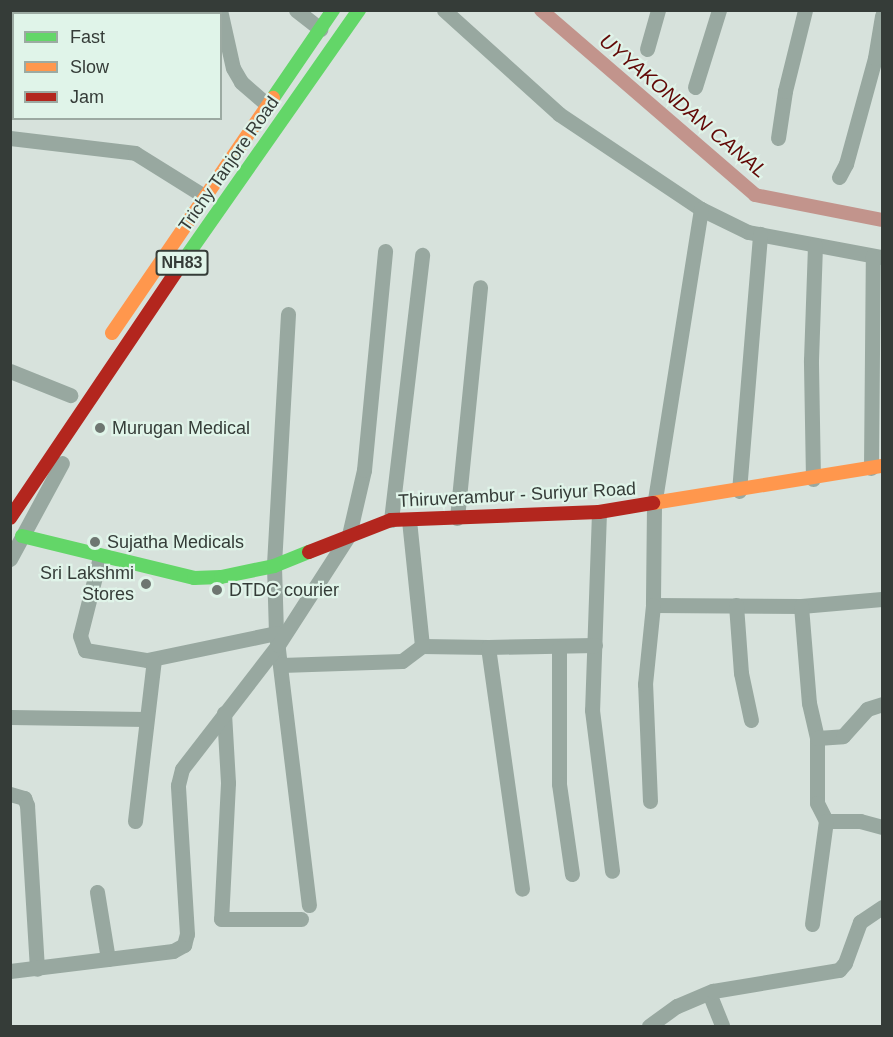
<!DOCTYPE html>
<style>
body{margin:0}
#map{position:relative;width:893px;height:1037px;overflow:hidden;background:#d7e2dc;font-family:Arial,sans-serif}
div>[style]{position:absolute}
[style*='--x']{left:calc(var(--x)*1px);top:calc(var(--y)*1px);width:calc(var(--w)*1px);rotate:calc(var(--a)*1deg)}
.canal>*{height:14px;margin:-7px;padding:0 7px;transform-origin:7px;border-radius:7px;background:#c2948c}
.street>*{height:15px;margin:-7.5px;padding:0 7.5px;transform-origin:7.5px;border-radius:7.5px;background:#98a8a0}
.fast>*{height:14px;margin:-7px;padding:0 7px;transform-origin:7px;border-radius:7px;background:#63d668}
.slow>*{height:14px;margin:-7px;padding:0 7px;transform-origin:7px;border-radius:7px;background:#ff974d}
.jam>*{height:14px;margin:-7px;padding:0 7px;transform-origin:7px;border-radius:7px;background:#b3261e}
.dots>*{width:16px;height:16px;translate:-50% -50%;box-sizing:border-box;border:3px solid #e0f4e9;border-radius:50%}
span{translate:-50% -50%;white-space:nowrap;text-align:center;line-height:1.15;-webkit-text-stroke:4.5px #e0f4e9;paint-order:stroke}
.shield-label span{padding:2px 4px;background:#e0f4e9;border:2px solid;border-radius:4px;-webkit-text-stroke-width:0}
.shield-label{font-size:16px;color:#353c38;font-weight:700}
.street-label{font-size:18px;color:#353c38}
.poi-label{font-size:18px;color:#353c38}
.left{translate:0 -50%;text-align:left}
.right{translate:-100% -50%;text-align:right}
.water-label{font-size:20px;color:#620806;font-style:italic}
.frame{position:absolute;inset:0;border:12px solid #353c38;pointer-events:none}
.legend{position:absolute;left:12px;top:12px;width:210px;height:108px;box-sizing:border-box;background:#e0f4e9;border:2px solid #9caaa2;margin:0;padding:8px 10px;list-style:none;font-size:18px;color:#353c38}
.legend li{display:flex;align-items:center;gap:12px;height:30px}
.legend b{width:30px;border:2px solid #9caaa2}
</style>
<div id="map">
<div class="canal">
<i style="--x:541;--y:10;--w:283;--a:40.8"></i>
<i style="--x:755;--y:195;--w:129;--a:11.1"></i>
</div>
<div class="street">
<i style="--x:220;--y:10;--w:59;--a:77.4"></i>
<i style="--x:233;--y:68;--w:16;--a:60"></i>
<i style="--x:241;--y:82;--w:33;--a:41"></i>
<i style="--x:296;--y:10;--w:31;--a:38"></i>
<i style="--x:444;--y:10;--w:155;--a:42.1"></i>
<i style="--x:559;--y:114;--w:171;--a:33.8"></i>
<i style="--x:701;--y:209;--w:52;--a:26.1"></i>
<i style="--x:748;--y:232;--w:136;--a:10.6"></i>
<i style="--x:647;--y:49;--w:41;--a:-74.2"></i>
<i style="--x:695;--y:87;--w:81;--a:-72.7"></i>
<i style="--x:10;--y:138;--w:126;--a:6.8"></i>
<i style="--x:135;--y:153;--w:81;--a:31.9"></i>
<i style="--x:778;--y:138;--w:48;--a:-81.5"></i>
<i style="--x:785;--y:91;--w:83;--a:-76.1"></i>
<i style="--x:839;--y:177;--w:15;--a:-62"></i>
<i style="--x:846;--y:164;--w:110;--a:-74.7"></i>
<i style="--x:875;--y:58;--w:43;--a:-80.5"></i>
<i style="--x:701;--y:209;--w:300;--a:99"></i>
<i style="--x:654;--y:505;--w:100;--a:90.6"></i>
<i style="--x:653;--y:605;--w:148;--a:0.4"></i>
<i style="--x:801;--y:606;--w:81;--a:-4.9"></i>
<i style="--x:288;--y:314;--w:252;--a:93.2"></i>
<i style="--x:274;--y:566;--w:67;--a:88.3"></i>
<i style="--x:276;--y:633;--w:274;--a:83.1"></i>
<i style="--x:10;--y:371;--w:65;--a:21.8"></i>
<i style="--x:871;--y:468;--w:212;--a:-89.5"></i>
<i style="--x:813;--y:479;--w:119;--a:-91"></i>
<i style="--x:811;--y:360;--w:115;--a:-88"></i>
<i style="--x:739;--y:491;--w:258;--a:-85.3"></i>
<i style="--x:599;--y:512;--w:198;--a:92"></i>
<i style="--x:592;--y:710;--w:162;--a:82.9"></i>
<i style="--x:457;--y:518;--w:232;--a:-84.3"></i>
<i style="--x:391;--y:520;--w:267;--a:-83.3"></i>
<i style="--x:409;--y:520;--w:127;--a:84.1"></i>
<i style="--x:422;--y:646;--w:66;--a:0.9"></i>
<i style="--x:488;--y:647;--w:244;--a:82"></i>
<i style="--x:100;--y:557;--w:81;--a:104.2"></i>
<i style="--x:80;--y:636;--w:15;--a:70"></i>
<i style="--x:85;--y:650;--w:63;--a:9.2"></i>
<i style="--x:147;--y:660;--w:132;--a:-11.8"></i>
<i style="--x:10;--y:559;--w:109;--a:-61.6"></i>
<i style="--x:736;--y:605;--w:68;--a:85.8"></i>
<i style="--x:741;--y:673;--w:48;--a:78"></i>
<i style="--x:801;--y:606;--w:97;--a:85.3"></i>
<i style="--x:809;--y:703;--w:36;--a:77"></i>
<i style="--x:817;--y:738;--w:65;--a:90"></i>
<i style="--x:817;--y:803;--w:20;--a:63"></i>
<i style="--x:826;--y:821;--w:34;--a:0"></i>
<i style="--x:860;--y:821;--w:23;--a:15"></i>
<i style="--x:488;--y:647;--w:107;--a:-1.1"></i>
<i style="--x:559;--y:648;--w:136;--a:90"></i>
<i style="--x:559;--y:784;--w:91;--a:81.8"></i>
<i style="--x:281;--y:665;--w:121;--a:-1.9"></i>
<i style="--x:402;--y:661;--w:25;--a:-37"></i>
<i style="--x:224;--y:713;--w:70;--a:86.7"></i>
<i style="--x:228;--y:783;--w:136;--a:92.9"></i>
<i style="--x:221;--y:919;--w:80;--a:0"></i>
<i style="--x:10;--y:717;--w:136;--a:0.8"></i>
<i style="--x:817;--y:738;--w:26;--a:-4"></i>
<i style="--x:843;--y:736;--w:36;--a:-48"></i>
<i style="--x:867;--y:709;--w:16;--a:-18"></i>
<i style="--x:10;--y:794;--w:15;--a:16"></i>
<i style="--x:24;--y:798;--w:8;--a:67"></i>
<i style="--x:27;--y:805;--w:164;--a:86.5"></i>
<i style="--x:650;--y:801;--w:117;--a:-92.4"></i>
<i style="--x:645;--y:684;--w:79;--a:-84.2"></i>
<i style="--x:135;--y:821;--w:163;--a:-83.3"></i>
<i style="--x:97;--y:892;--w:68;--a:80.7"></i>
<i style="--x:812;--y:924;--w:104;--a:-82.3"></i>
<i style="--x:10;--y:971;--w:164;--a:-7"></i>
<i style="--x:173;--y:951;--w:13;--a:-29"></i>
<i style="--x:184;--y:945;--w:11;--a:-75"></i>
<i style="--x:187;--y:934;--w:149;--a:-93.5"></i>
<i style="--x:178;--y:785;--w:16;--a:-76"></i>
<i style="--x:182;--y:769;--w:157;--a:-52.3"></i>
<i style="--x:278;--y:645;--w:131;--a:-57.2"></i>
<i style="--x:349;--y:535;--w:67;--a:-77"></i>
<i style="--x:364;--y:470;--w:220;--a:-84.5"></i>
<i style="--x:709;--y:993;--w:35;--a:68"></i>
<i style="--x:649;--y:1026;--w:34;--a:-36"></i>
<i style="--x:677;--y:1006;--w:39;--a:-23"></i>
<i style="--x:713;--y:991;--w:128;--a:-9.5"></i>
<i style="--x:839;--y:970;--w:9;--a:-49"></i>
<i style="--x:845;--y:963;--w:44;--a:-69.9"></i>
<i style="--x:860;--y:922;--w:27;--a:-34"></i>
</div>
<div class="fast">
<i style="--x:273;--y:98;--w:107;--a:-55.7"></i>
<i style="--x:186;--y:257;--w:302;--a:-55"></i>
<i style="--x:22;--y:536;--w:177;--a:13.7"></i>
<i style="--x:194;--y:578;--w:27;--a:-2"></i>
<i style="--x:221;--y:577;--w:54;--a:-11.7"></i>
<i style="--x:274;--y:566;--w:38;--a:-22"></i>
</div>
<div class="slow">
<i style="--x:112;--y:333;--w:285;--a:-55.6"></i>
<i style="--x:653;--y:503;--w:232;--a:-9.2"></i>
</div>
<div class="jam">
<i style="--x:10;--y:518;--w:315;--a:-56"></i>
<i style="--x:309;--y:552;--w:88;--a:-21.3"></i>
<i style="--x:391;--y:520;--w:208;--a:-2.2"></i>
<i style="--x:599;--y:512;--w:55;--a:-9.5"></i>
</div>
<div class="dots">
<i style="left:100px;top:428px;background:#6e7671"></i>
<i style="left:95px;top:542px;background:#6e7671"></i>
<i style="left:146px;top:584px;background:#6e7671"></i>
<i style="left:217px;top:590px;background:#6e7671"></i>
</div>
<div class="shield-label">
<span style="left:182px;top:263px">NH83</span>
</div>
<div class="street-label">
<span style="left:229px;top:164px;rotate:-55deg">Trichy Tanjore Road</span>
<span style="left:517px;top:495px;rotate:-3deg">Thiruverambur - Suriyur Road</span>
</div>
<div class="poi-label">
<span class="left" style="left:112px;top:428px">Murugan Medical</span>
<span class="left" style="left:107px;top:542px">Sujatha Medicals</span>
<span class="right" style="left:134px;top:584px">Sri Lakshmi<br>Stores</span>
<span class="left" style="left:229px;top:590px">DTDC courier</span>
</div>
<div class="water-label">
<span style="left:683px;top:106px;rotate:40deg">UYYAKONDAN CANAL</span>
</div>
<div class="frame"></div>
<ul class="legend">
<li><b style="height:8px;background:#63d668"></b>Fast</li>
<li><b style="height:8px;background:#ff974d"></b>Slow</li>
<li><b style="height:8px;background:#b3261e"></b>Jam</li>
</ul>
</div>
